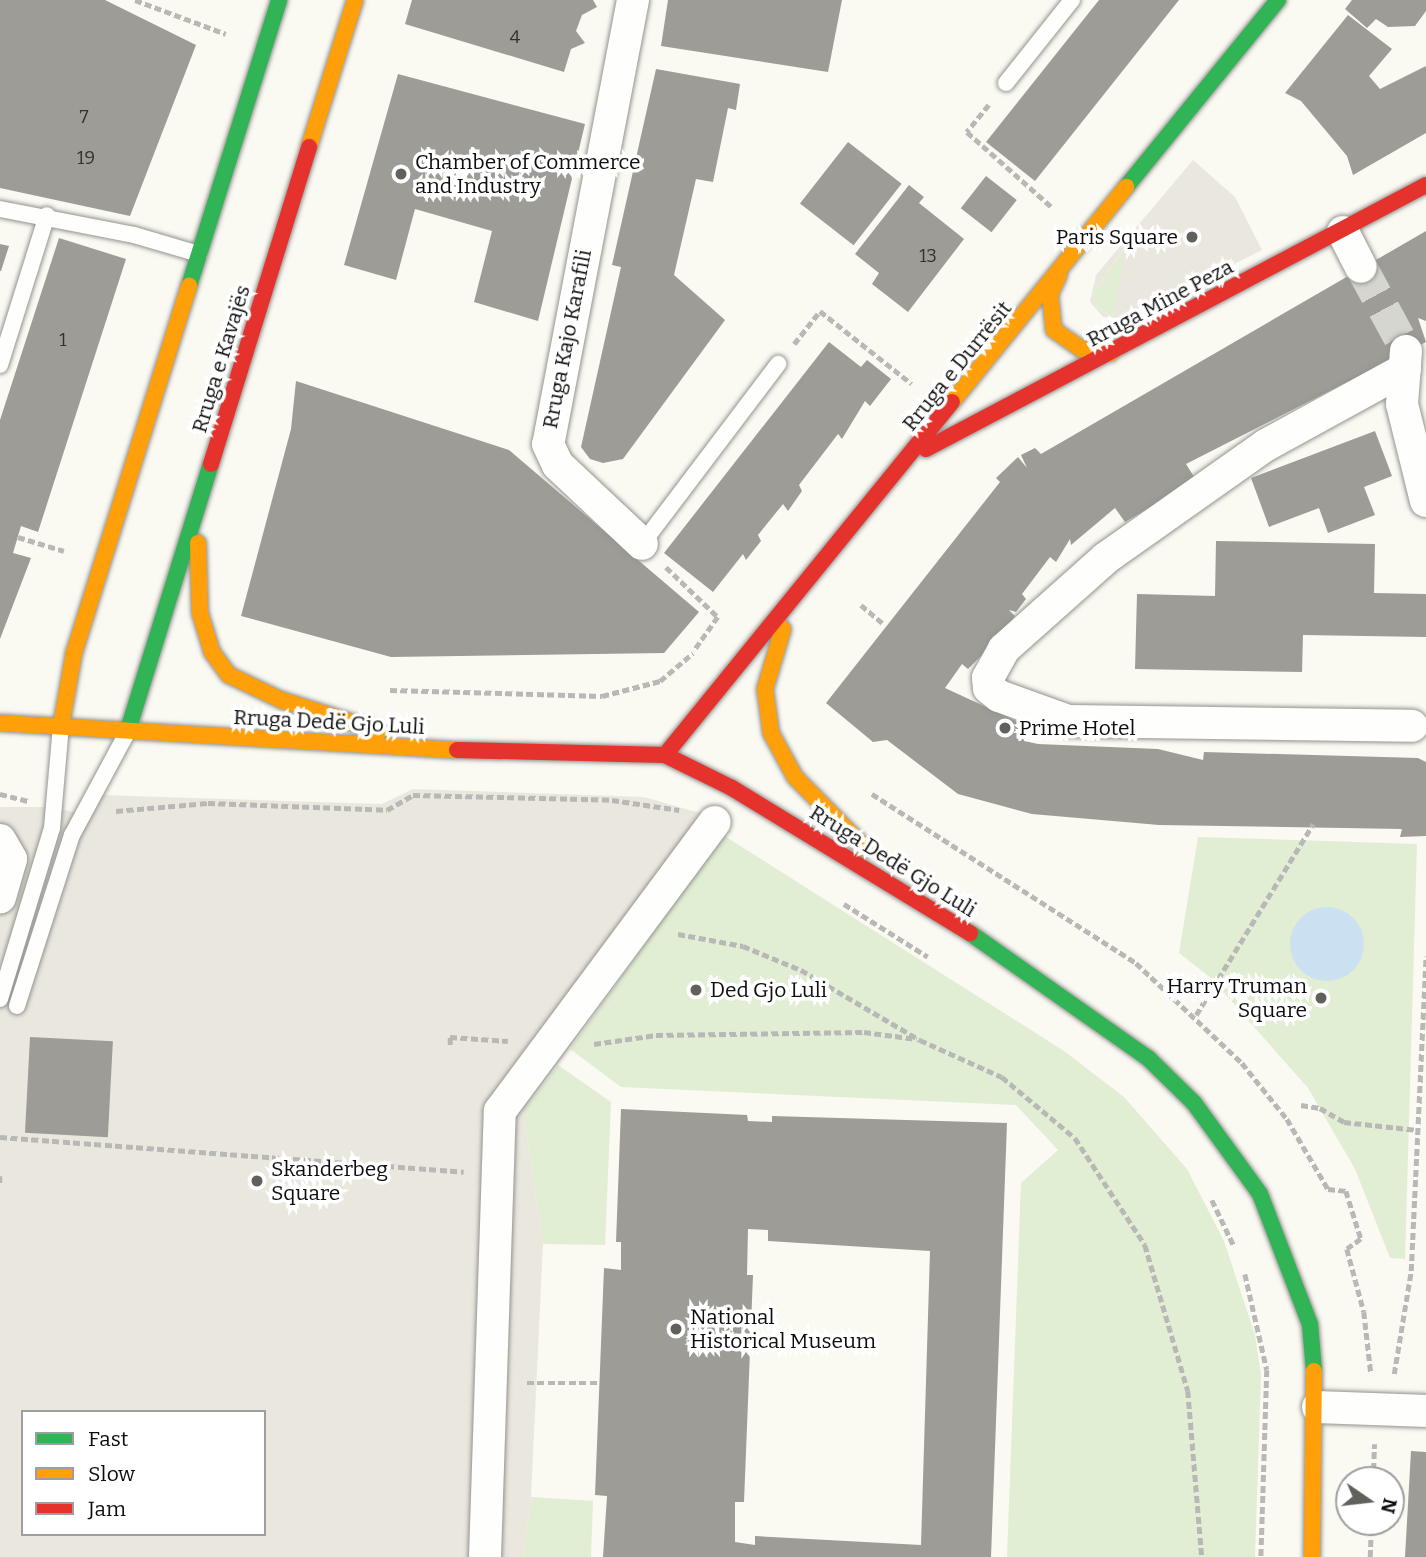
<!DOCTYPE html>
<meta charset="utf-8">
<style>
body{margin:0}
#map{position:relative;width:1426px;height:1557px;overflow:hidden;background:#faf9f2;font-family:Bitter,serif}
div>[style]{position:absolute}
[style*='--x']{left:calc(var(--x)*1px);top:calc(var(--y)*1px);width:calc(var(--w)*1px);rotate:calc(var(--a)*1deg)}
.green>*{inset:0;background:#e1eed3}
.plaza>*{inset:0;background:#eae8de}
.water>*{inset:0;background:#cbe1f1}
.round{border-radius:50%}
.building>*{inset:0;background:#9d9c97;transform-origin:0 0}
.street-tunnel>*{height:32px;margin-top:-16px;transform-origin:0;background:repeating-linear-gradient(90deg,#d6d6d0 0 32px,transparent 0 48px)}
.path>*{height:4.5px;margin-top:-2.25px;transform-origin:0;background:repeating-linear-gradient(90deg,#b8b8b6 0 7px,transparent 0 10.5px)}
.roads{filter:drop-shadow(0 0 2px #949390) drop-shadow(0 0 2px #949390)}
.lane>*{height:16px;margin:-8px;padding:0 8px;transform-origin:8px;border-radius:8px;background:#fefefd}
.street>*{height:32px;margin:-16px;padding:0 16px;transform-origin:16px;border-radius:16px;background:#fefefd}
.fast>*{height:16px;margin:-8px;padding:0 8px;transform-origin:8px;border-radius:8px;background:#30b455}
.slow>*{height:16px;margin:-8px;padding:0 8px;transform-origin:8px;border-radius:8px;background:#ff9f0a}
.jam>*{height:16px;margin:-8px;padding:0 8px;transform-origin:8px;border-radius:8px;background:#e5322d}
.dots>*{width:19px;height:19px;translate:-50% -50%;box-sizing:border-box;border:4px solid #fff;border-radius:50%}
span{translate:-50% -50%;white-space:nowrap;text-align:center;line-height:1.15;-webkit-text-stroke:7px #fff;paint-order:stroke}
.number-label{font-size:18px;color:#313130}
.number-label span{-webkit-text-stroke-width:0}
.poi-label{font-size:21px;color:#0d0d0d}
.left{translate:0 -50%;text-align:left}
.right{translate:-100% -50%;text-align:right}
.street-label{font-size:21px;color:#0d0d0d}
.legend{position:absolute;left:21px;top:1410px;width:245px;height:126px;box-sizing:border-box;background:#fff;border:2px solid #9e9e9e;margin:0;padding:9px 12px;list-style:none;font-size:21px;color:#0d0d0d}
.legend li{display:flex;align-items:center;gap:14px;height:35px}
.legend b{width:35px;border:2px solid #9e9e9e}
.north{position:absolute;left:1335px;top:1466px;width:70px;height:70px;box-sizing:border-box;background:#fff;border:2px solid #9e9e9e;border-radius:50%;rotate:104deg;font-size:19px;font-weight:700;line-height:28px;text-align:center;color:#0d0d0d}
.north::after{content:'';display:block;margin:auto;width:24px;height:32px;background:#60605d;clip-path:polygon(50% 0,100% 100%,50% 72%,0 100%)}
</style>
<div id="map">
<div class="green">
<i style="clip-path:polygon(1126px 246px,1114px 317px,1096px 307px,1093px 293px)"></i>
<i style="clip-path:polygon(723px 835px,1064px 1051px,1124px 1097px,1187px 1169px,1224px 1241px,1255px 1335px,1261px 1375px,1255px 1557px,1007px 1557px,1021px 1183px,1058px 1150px,1016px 1105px,621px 1087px,570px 1049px)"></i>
<i style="clip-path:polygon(1198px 837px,1417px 844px,1405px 1259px,1390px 1258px,1355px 1169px,1308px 1088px,1211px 978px,1179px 953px)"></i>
<i style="clip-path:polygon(558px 1065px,611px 1102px,605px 1245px,543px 1244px,523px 1111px)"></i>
<i style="clip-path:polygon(531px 1497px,593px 1501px,591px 1557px,523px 1557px)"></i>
</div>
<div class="plaza">
<i style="clip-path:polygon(evenodd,1193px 160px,1235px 197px,1262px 250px,1125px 319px,1103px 317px,1090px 302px,1096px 275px,1193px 160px,1125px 247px,1114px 317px,1096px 307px,1093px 293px,1125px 247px)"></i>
<i style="clip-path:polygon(evenodd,413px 789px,644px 797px,731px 822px,523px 1111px,543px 1244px,531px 1497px,523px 1557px,0 1557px,0 807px,51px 807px,82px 814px,102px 795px,382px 804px,413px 789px,23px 1412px,264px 1412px,264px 1534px,23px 1534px,23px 1412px)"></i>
</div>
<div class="water">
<i class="round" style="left:1290px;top:907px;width:74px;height:74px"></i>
</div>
<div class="building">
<i style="clip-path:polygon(0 0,105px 0,196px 45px,130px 216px,0 188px)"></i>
<i style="clip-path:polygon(412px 0,593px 0,597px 7px,582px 15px,576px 31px,585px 43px,571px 49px,564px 72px,405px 24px)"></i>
<i style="clip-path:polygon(668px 0,842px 0,828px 72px,661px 46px)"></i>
<i style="clip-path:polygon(1099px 0,1179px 0,1035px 181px,986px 142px)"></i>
<i style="clip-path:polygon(1352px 0,1426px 0,1426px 11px,1415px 26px,1388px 27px,1376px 19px,1367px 28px,1345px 9px)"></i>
<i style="clip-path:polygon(1348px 15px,1392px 49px,1369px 76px,1380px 89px,1426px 66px,1426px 133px,1353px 175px,1347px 156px,1301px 101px,1285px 93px)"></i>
<i style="clip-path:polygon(656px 69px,740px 84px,736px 110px,728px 108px,713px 182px,696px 179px,674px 275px,725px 320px,623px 459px,603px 463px,590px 459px,581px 447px,621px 267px,612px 265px)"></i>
<i style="clip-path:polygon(398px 74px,585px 124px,538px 321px,474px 302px,492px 231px,415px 209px,396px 280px,344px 265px)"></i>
<i style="left:848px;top:142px;width:68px;height:78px;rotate:38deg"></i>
<i style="left:986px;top:176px;width:39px;height:41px;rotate:38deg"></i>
<i style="clip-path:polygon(909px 185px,924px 197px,919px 203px,964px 239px,908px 312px,872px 284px,879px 273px,855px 254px)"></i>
<i style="clip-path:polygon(1426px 231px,1426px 321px,1418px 318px,1426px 342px,1186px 464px,1196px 480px,1125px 522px,1115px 508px,1071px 545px,1070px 539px,1056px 562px,1050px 557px,1022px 594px,1026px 599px,1016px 612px,1009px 610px,1015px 616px,992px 645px,968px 669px,962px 664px,945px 688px,1027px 726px,1024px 741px,1038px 744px,1158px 749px,1203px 760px,1204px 752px,1418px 758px,1426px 762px,1426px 836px,1400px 837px,1402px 829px,1159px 825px,1032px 814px,958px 794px,887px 740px,873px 742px,826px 703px,1000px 482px,996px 478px,1018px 457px,1027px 468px,1021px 455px,1035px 448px,1041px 454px)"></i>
<i style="clip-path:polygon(59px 238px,126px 259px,38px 532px,21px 526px,13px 553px,31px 558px,0 639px,0 420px)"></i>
<i style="clip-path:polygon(0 244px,9px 246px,1px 271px,0 271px)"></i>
<i style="clip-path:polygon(829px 342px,861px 367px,867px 360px,891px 379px,870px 406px,865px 401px,842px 439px,838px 434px,799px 485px,802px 491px,788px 511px,783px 504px,758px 535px,761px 541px,746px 560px,743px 554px,713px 592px,664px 553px)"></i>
<i style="clip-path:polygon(296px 381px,509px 450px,699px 612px,664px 653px,391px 657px,241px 616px,291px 429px)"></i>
<i style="clip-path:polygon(1375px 431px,1392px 476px,1364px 487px,1375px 515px,1328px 533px,1319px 508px,1269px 527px,1251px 478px)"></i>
<i style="clip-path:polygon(1216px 541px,1375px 544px,1374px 593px,1426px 594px,1426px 637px,1303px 635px,1302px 672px,1135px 669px,1137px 594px,1215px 596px)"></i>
<i style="left:30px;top:1037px;width:83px;height:96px;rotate:3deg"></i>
<i style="clip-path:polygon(evenodd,621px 1109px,747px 1115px,748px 1121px,772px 1122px,772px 1116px,1007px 1123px,991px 1557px,603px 1557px,607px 1496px,595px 1495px,604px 1268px,621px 1270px,621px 1242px,616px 1242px,621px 1109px,748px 1229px,768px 1230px,768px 1241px,930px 1251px,921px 1545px,755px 1536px,755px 1545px,735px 1542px,735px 1502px,744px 1502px,753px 1275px,747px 1275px,748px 1229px)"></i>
<i style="clip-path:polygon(1411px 1451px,1426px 1452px,1426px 1557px,1405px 1557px)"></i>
</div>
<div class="street-tunnel">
<i style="--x:1361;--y:267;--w:94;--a:61.5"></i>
</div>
<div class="path">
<i style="--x:135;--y:0;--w:97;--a:20.5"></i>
<i style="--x:989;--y:105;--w:35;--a:129"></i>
<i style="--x:967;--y:132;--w:115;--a:41.5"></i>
<i style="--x:794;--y:344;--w:42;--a:-51.8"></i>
<i style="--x:820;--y:311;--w:117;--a:38.4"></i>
<i style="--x:18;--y:537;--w:48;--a:16.9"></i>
<i style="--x:666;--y:567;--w:72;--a:43.9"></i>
<i style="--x:718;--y:617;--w:42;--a:125.2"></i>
<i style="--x:861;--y:605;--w:31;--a:40"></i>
<i style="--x:390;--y:690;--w:212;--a:1.6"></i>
<i style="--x:602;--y:696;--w:60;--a:-14.5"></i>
<i style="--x:660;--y:681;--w:43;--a:-40.3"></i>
<i style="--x:0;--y:794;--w:29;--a:14"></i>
<i style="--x:872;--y:794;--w:313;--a:32.6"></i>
<i style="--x:1136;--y:963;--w:146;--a:43.3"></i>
<i style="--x:1242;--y:1063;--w:72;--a:51.2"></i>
<i style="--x:1287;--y:1119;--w:81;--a:59.6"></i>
<i style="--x:1328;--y:1189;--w:18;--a:6"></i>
<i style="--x:1346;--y:1191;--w:50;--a:72.6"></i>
<i style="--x:1361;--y:1239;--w:17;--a:144"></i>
<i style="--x:1347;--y:1249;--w:65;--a:74.9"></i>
<i style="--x:1364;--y:1312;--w:61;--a:83.5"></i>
<i style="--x:116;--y:811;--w:92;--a:-5"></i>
<i style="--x:208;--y:803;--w:179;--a:2.2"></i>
<i style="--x:387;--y:810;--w:30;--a:-30"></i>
<i style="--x:413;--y:795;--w:199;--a:1.4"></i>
<i style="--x:612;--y:800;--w:68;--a:8.5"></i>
<i style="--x:844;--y:904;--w:99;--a:32.2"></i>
<i style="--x:678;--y:934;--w:66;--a:10.5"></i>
<i style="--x:743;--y:946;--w:63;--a:22.5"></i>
<i style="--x:801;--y:970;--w:138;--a:30.5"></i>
<i style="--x:920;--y:1040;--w:90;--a:24.3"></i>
<i style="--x:1002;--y:1077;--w:95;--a:39.9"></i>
<i style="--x:1075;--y:1138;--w:128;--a:56.8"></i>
<i style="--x:1145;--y:1245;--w:152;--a:73.6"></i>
<i style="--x:1188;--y:1391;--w:167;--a:85.2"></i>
<i style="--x:1196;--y:1015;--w:224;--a:-58.5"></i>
<i style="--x:594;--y:1044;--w:63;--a:-8.3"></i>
<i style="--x:656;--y:1035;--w:208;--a:-0.8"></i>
<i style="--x:864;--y:1032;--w:53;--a:7.5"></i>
<i style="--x:450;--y:1045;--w:8;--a:-90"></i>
<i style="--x:450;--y:1037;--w:58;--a:3.9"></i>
<i style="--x:1301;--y:1105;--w:19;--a:9"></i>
<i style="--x:1320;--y:1108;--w:28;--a:30"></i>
<i style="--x:1344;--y:1122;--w:74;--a:6.2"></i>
<i style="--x:0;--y:1137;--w:465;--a:4.3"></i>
<i style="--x:0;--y:1176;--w:8;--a:90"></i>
<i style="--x:1212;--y:1200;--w:51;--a:64.4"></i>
<i style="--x:1245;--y:1274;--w:98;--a:77.1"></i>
<i style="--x:1267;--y:1370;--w:187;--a:91.8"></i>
<i style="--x:1394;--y:1374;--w:104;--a:-80.6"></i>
<i style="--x:1411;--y:1271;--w:315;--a:-87.3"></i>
<i style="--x:527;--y:1383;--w:72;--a:0"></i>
<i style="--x:1373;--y:1480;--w:36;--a:-88"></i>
<i style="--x:1370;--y:1557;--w:35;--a:-88"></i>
</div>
<div class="roads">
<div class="lane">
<i style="--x:1006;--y:83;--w:106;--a:-51.5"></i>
<i style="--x:0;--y:209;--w:136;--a:11"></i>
<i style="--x:134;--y:235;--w:68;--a:16.3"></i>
<i style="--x:0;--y:365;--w:157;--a:-72.6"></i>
<i style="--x:642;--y:544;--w:226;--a:-52.9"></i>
<i style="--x:0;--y:999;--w:179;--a:-73.1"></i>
<i style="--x:52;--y:828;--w:102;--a:-85"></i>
<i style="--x:17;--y:1006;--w:180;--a:-72.2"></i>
<i style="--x:72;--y:835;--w:116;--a:-61.7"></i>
</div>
<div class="street">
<i style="--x:633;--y:0;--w:452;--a:100.8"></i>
<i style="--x:548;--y:444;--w:23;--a:65"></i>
<i style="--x:558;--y:465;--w:115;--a:43.2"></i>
<i style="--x:1343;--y:232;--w:39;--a:63"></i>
<i style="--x:1406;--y:351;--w:53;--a:94.3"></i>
<i style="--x:1402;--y:404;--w:100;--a:76.1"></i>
<i style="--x:1405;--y:369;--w:158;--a:151.3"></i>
<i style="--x:1266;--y:445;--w:196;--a:144.8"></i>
<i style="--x:1106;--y:558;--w:137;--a:138.3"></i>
<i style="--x:1004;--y:649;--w:33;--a:119"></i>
<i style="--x:988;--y:678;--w:10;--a:84"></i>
<i style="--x:989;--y:688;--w:13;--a:39"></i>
<i style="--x:999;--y:696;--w:73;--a:19.9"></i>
<i style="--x:1068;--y:721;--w:344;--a:0.8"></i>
<i style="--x:0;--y:840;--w:22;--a:60"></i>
<i style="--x:11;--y:859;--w:40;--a:106"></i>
<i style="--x:1318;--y:1407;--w:108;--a:2.1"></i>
<i style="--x:485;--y:1557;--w:446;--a:-88.1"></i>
<i style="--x:500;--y:1111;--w:360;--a:-53.4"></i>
</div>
<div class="fast">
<i style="--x:1126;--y:187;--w:241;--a:-50.9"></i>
<i style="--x:189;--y:286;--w:300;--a:-72.5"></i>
<i style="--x:128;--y:730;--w:279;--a:-72.7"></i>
<i style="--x:970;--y:933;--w:218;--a:35.1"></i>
<i style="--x:1148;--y:1058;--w:64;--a:44.4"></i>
<i style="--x:1194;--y:1103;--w:112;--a:54"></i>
<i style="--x:1260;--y:1194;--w:139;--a:69"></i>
<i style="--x:1310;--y:1324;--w:47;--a:85.1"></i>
</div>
<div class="slow">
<i style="--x:309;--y:147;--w:154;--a:-72.6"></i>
<i style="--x:1059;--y:275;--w:21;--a:115"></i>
<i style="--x:1050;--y:294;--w:36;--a:84"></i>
<i style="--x:1054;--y:330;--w:33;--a:35"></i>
<i style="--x:1081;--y:349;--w:30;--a:8"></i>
<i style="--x:952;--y:402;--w:277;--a:-51"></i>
<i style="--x:198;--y:543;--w:70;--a:88.4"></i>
<i style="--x:200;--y:613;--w:41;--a:72.9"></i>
<i style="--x:212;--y:652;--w:29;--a:54"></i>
<i style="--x:229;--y:675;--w:58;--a:25.7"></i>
<i style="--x:281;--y:700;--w:103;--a:17.6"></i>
<i style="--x:783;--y:629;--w:63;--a:106.7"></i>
<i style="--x:765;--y:689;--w:44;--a:82.2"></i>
<i style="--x:771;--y:733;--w:50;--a:61.4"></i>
<i style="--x:795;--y:777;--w:100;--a:45.4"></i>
<i style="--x:0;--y:723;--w:458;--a:3.4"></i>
<i style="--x:61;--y:726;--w:74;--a:-79.9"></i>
<i style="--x:74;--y:653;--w:385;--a:-72.6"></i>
<i style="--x:1312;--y:1557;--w:186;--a:-89.4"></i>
</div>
<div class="jam">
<i style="--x:926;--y:449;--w:565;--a:-27.83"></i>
<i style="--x:211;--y:464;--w:332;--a:-72.8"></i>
<i style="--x:457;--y:750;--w:208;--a:1.4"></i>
<i style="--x:665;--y:755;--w:75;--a:26.2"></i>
<i style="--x:732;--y:788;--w:279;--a:31.4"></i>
<i style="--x:665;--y:755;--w:455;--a:-50.9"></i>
</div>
</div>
<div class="dots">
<i style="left:401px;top:174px;background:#60605d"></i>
<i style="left:1192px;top:237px;background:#60605d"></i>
<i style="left:1005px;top:728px;background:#60605d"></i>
<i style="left:696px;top:990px;background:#60605d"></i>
<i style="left:1321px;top:998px;background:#60605d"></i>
<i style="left:257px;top:1181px;background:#60605d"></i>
<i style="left:676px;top:1329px;background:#60605d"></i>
</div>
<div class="number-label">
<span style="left:515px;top:37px">4</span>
<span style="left:84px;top:117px">7</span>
<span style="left:86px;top:158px">19</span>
<span style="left:928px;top:256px">13</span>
<span style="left:63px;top:340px">1</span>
</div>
<div class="poi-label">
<span class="left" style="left:415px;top:174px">Chamber of Commerce<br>and Industry</span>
<span class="right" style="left:1178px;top:237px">Paris Square</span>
<span class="left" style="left:1019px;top:728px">Prime Hotel</span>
<span class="right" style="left:1307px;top:998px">Harry Truman<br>Square</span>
<span class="left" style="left:710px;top:990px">Ded Gjo Luli</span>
<span class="left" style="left:271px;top:1181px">Skanderbeg<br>Square</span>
<span class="left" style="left:690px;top:1329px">National<br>Historical Museum</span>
</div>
<div class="street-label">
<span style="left:1160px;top:303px;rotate:-28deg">Rruga Mine Peza</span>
<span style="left:567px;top:339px;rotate:-79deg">Rruga Kajo Karafili</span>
<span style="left:221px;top:359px;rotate:-73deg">Rruga e Kavajës</span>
<span style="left:957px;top:366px;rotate:-51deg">Rruga e Durrësit</span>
<span style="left:329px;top:722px;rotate:3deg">Rruga Dedë Gjo Luli</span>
<span style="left:893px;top:861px;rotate:32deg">Rruga Dedë Gjo Luli</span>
</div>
<ul class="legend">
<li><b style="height:9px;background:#30b455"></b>Fast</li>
<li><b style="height:9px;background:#ff9f0a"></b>Slow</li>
<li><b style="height:9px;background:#e5322d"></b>Jam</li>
</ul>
<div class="north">N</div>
</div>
